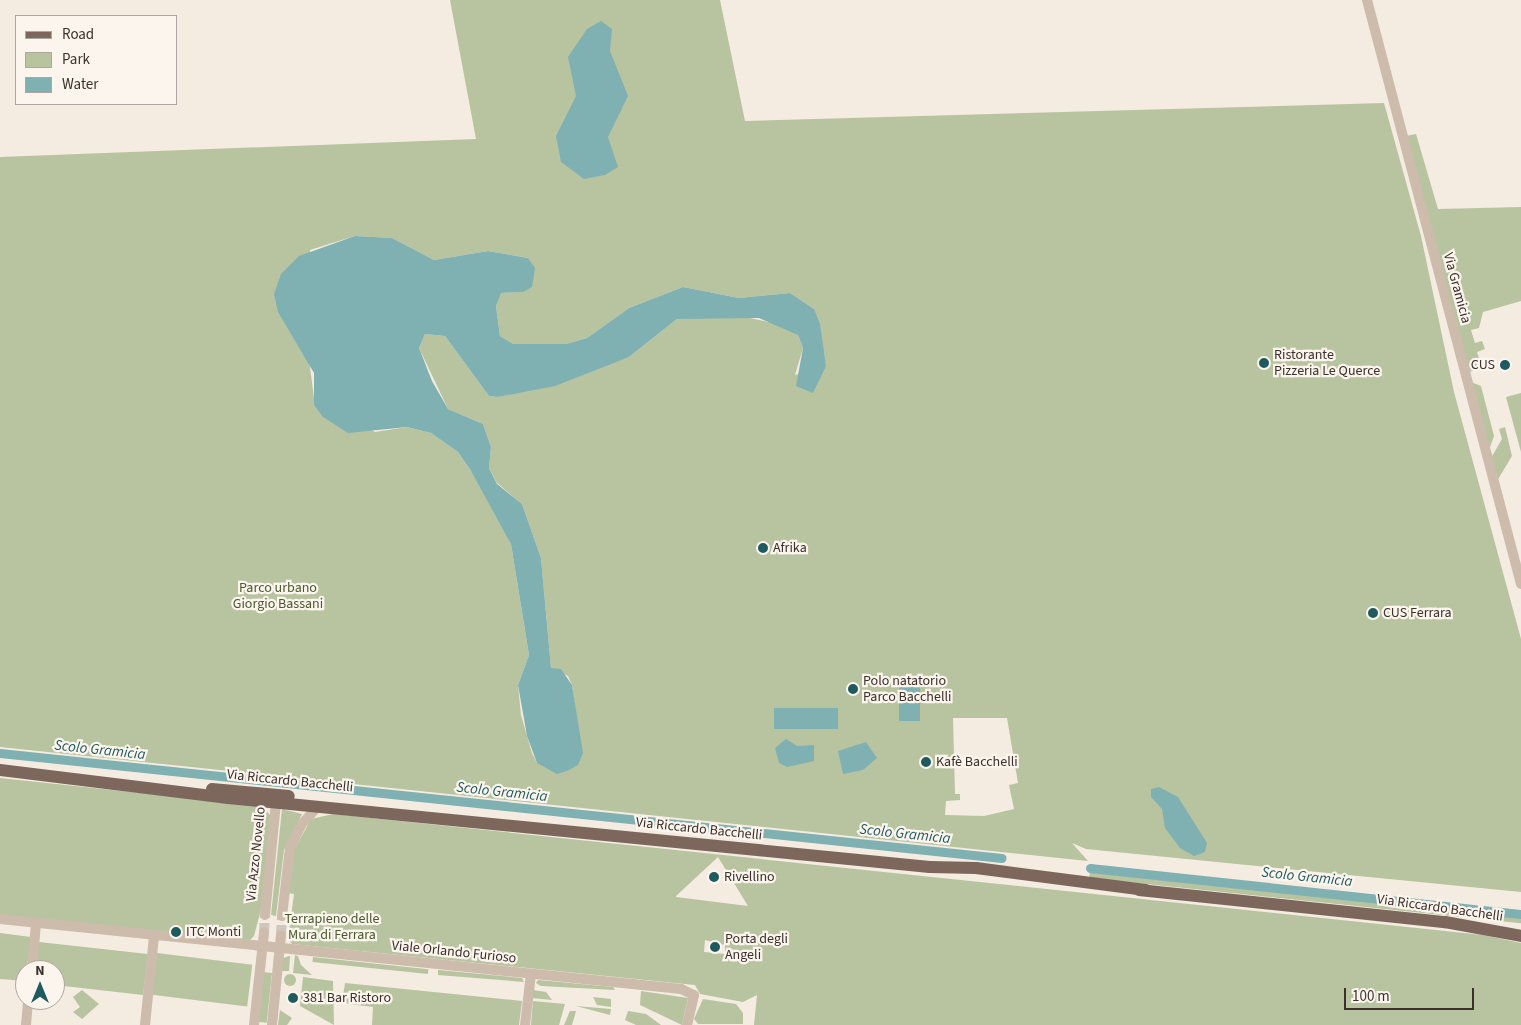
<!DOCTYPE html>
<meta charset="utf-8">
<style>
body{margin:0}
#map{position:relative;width:1521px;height:1025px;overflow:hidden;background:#f4ebe1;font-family:"Source Sans 3",sans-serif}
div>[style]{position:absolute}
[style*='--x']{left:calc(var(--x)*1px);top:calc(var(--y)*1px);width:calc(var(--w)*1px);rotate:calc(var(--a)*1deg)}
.green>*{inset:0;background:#b8c4a0;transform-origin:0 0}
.round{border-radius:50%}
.water>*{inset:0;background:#7fb0b2;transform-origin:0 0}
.canal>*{height:9px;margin:-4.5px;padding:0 4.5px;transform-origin:4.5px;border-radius:4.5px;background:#7fb0b2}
.minor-tunnel>*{height:10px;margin-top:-5px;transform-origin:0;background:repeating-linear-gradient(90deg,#cfc6bd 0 10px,transparent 0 15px)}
.minor>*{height:10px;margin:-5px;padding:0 5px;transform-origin:5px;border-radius:5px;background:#cdbbac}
.major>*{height:12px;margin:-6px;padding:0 6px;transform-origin:6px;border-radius:6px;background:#7d675c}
.dots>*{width:14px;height:14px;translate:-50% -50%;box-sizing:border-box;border:2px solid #fbf5ee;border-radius:50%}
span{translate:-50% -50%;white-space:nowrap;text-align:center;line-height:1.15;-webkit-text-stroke:4.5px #fbf5ee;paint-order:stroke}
.street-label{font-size:14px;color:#3b302b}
.poi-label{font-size:14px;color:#3b302b}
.left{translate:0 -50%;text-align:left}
.right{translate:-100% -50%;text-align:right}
.park-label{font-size:14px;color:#4a5a2e}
.water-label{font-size:15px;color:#1f5a5e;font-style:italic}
.legend{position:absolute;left:15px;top:15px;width:162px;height:90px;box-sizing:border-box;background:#fbf5ee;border:1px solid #aea6a0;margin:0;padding:6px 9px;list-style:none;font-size:15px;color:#3b302b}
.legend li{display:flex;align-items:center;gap:10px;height:25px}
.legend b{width:25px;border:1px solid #aea6a0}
.north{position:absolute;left:15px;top:960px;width:50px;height:50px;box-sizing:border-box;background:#fbf5ee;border:1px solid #aea6a0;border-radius:50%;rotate:0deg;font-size:14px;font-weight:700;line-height:20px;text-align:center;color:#3b302b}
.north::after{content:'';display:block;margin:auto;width:18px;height:22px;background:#1f5a5e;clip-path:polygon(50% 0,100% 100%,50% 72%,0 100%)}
.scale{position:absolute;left:1344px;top:988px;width:130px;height:22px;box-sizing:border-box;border:2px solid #3b302b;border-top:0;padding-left:6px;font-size:15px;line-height:18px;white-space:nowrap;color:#3b302b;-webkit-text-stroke:4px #fbf5ee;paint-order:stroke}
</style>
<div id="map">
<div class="green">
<i style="clip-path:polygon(evenodd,450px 0,720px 0,745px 121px,1384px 103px,1421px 236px,1454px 392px,1521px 639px,1521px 892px,1086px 849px,1072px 843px,1088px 861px,0 747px,0 157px,476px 139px,450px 0,355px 236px,392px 238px,434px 260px,488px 251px,528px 258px,523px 292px,500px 293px,496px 306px,500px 336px,512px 344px,566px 344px,587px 338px,629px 308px,683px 287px,739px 298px,790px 293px,814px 309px,826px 366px,795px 375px,803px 348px,798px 335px,783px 325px,745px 317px,700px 317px,677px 319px,629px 357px,497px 397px,489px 396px,445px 336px,425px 334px,419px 348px,448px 409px,483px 424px,491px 447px,489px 468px,497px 483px,522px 504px,541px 558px,551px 668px,568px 676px,572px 685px,582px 753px,537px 763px,532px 753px,521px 715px,518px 685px,529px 655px,511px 544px,491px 501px,458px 452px,431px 433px,407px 427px,375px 432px,314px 398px,309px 359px,310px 250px,355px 236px,450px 0,953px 718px,1007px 718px,1018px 783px,1009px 785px,1014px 809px,984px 816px,945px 815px,946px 801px,960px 800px,960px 794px,955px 794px,953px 718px)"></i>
<i style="clip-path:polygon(1416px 134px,1438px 209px,1521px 207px,1521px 301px,1483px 312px,1479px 328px,1471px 330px,1475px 343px,1482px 341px,1485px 349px,1477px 352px,1481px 364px,1489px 366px,1469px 372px,1406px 136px)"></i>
<i style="clip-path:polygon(1471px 382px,1481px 386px,1494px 436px,1489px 450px)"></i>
<i style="clip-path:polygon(1521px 393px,1521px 452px,1506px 397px)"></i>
<i style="clip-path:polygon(1505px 427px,1512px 456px,1497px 481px,1491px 458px,1502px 439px,1499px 429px)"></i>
<i style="clip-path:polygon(0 778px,262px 806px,270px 815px,264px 898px,254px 936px,250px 940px,0 915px)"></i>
<i style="clip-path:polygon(282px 809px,302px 814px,284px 850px,276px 916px,271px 915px)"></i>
<i style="clip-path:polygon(evenodd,333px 814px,1483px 935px,1521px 943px,1521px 1025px,754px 1025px,757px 995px,743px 1002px,700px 994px,695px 985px,292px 944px,288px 939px,294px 894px,288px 893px,293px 852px,311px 819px,333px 814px,718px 857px,748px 906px,676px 897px,676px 896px,718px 857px,333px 814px,705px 940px,725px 945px,725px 954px,704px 952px,705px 940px)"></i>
<i style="left:1090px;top:871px;width:434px;height:7px;rotate:6deg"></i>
<i style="clip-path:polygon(0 933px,31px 937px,25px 981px,0 979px)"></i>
<i style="clip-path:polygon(39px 942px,148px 954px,143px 995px,55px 985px,55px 970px,36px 970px)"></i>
<i style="left:157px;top:953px;width:96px;height:42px;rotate:7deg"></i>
<i style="clip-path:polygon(295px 955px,298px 956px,301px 965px,312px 975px,293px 973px)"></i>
<i style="clip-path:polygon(290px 956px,289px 971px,282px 971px,283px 958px)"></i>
<i style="left:313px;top:957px;width:116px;height:5px;rotate:6deg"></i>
<i style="clip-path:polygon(438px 970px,522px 978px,524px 982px,438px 975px)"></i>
<i style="left:263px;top:972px;width:9px;height:50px;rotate:6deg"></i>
<i class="round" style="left:284px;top:974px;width:12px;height:12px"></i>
<i style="clip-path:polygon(303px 977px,333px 981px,334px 1025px,300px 1006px)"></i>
<i style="clip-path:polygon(538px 980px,613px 987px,615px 990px,541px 986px,536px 983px)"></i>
<i style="clip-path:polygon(345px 983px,522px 1001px,519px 1025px,372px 1025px,373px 1007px,342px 1003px)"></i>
<i style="clip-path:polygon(82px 990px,99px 1004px,82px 1019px,73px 1012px,80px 1007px,73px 997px)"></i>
<i style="clip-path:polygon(533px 990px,546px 992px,552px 1000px,532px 998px)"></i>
<i style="clip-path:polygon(641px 991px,688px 998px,682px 1025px,640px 1005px)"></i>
<i style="clip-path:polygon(593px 997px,611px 999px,611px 1007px,597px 1005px)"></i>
<i style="clip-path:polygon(703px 999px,736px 1004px,743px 1013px,743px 1024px,698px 1024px,694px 1019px)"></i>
<i style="clip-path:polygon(533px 1001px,565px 1004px,559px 1025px,531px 1025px)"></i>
<i style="clip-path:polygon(576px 1006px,611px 1009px,610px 1015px)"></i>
<i style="clip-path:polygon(280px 1010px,292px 1018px,287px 1025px,278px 1025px)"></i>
<i style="clip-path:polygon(570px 1011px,576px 1011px,572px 1025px,564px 1025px)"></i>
<i style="clip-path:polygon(628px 1011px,646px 1014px,661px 1025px,636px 1025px,625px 1020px)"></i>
</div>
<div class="water">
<i style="clip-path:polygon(601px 21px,612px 29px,610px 51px,628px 96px,608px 137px,618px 167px,605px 175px,584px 179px,561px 162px,556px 136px,576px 96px,568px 57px,587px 29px)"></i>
<i style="clip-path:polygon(355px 236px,392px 238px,434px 260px,488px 251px,528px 258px,535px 268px,532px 287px,523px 292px,501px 293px,496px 306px,500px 336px,513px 344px,566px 344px,587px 338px,629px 308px,683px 287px,739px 298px,790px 293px,814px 309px,820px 324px,826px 366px,813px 393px,796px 386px,803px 348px,798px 335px,759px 318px,677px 319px,629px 357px,555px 386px,497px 397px,489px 396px,445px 336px,425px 334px,419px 348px,432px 381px,448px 409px,483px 424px,491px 447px,489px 468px,497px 484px,522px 504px,541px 558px,551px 668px,561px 669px,572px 685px,583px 753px,578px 765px,567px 771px,557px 774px,537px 763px,527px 736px,518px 685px,529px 655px,511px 544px,471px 471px,458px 452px,431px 433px,407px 427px,348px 433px,323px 417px,314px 405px,314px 373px,278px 312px,274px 294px,281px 274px,299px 256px)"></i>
<i style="left:899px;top:682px;width:21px;height:39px"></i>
<i style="left:774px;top:708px;width:64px;height:21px"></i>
<i style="clip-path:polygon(786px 739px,797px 746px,814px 745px,814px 761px,787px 767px,779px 763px,775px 748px)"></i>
<i style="clip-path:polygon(866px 742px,877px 758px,863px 770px,843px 774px,838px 751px)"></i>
<i style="clip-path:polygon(1159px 787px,1178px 797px,1207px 843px,1205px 852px,1194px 856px,1180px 848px,1165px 828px,1162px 809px,1151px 797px,1151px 789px)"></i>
</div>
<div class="canal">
<i style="--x:0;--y:753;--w:1007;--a:5.98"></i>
<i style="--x:1090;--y:868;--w:433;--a:6.1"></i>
</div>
<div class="minor-tunnel">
<i style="--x:264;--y:933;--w:18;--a:-87"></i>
<i style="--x:281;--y:935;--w:19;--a:-87"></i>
</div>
<div class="minor">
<i style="--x:1367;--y:0;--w:604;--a:75.23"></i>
<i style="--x:265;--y:915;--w:113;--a:-84.4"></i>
<i style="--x:282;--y:916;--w:68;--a:-83.3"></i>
<i style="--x:290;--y:848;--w:25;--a:-64"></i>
<i style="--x:301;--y:825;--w:24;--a:-48"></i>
<i style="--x:0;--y:919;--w:685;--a:5.87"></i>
<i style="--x:681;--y:989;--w:14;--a:25"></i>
<i style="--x:694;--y:995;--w:31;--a:103"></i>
<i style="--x:32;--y:970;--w:47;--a:-85.1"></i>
<i style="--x:26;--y:1025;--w:25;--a:-85"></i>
<i style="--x:145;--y:1025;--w:89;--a:-84.2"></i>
<i style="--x:254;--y:1025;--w:93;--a:-83.8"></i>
<i style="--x:272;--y:1025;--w:90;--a:-84.3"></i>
<i style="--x:525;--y:1025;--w:51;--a:-83.3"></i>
</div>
<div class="major">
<i style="--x:0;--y:770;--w:230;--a:7"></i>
<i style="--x:228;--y:798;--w:705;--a:5.61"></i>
<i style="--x:930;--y:867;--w:46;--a:1.2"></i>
<i style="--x:976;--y:868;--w:171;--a:7.4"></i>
<i style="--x:212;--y:789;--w:77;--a:5.2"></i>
<i style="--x:1139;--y:890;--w:308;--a:6"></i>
<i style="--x:1445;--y:922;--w:77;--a:10.4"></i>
</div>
<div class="dots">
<i style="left:1264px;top:363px;background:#1f5a5e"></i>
<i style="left:1505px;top:365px;background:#1f5a5e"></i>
<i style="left:763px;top:548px;background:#1f5a5e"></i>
<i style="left:1373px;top:613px;background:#1f5a5e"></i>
<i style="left:853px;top:689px;background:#1f5a5e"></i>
<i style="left:926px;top:762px;background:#1f5a5e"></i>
<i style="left:714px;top:877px;background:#1f5a5e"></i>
<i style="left:176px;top:932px;background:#1f5a5e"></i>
<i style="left:715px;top:947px;background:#1f5a5e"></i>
<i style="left:293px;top:998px;background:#1f5a5e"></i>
</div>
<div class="street-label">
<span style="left:1457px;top:288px;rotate:75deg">Via Gramicia</span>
<span style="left:290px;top:781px;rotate:6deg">Via Riccardo Bacchelli</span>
<span style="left:699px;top:829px;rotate:6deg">Via Riccardo Bacchelli</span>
<span style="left:256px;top:854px;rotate:-84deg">Via Azzo Novello</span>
<span style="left:1440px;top:908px;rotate:8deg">Via Riccardo Bacchelli</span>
<span style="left:454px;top:952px;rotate:6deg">Viale Orlando Furioso</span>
</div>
<div class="poi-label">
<span class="left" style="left:1274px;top:363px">Ristorante<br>Pizzeria Le Querce</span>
<span class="right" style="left:1495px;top:365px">CUS</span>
<span class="left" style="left:773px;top:548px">Afrika</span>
<span class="left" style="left:1383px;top:613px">CUS Ferrara</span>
<span class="left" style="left:863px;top:689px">Polo natatorio<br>Parco Bacchelli</span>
<span class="left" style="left:936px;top:762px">Kafè Bacchelli</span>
<span class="left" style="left:724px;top:877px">Rivellino</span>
<span class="left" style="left:186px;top:932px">ITC Monti</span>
<span class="left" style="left:725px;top:947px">Porta degli<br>Angeli</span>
<span class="left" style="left:303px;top:998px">381 Bar Ristoro</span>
</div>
<div class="park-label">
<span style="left:278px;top:596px">Parco urbano<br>Giorgio Bassani</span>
<span style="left:332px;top:927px">Terrapieno delle<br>Mura di Ferrara</span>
</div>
<div class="water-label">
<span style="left:100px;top:750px;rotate:6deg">Scolo Gramicia</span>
<span style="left:502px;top:792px;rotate:6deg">Scolo Gramicia</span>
<span style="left:905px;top:834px;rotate:6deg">Scolo Gramicia</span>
<span style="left:1307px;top:877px;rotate:6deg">Scolo Gramicia</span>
</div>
<ul class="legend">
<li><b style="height:6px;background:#7d675c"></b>Road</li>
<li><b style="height:14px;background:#b8c4a0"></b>Park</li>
<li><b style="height:14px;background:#7fb0b2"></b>Water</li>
</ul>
<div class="north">N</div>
<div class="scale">100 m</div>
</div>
